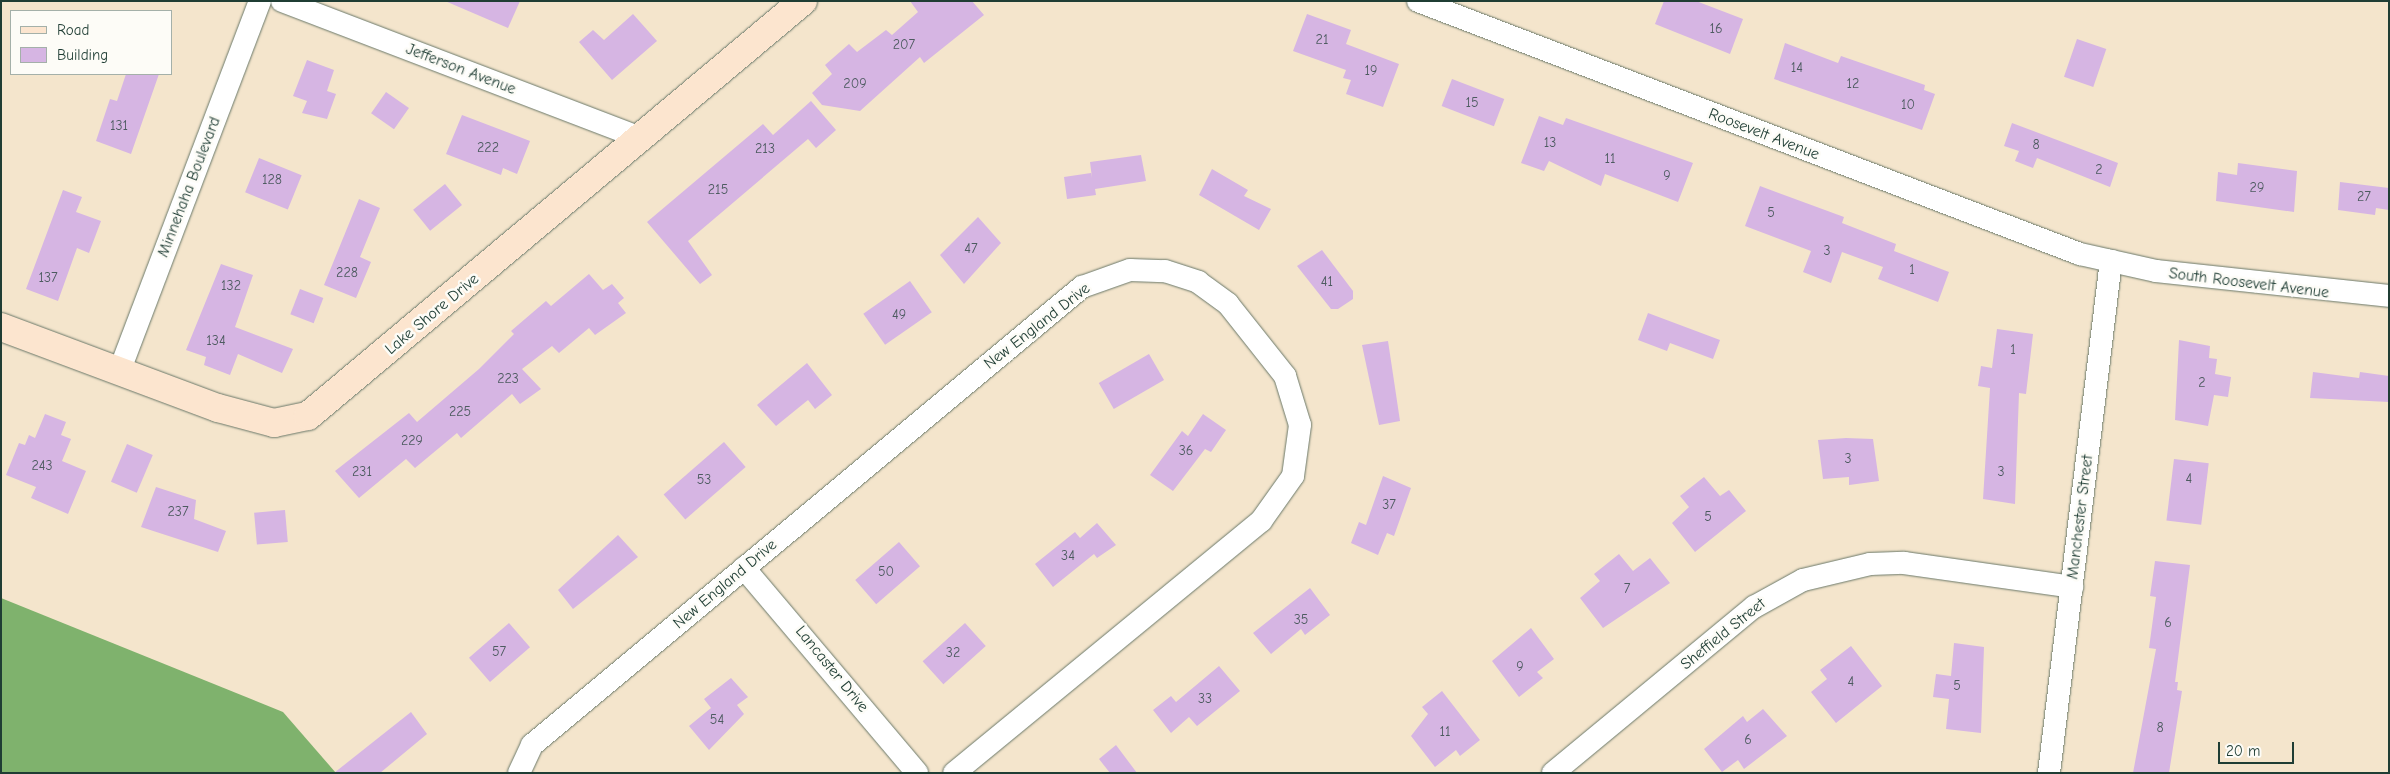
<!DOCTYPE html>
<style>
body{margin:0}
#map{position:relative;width:2390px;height:774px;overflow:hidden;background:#f4e5cc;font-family:"Comic Neue",sans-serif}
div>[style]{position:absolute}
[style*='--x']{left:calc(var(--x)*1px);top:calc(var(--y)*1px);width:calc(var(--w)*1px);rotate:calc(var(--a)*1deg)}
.forest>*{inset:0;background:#7fb26d}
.building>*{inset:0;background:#d6b5e3;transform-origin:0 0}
.roads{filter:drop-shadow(0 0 1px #6a7869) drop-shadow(0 0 1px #6a7869)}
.street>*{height:22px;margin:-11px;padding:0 11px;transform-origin:11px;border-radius:11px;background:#fff}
.secondary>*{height:28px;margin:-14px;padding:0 14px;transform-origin:14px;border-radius:14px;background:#fce5cf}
span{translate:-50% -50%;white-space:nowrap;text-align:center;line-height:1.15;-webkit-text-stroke:5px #fdfcf7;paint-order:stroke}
.number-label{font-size:14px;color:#4d5b60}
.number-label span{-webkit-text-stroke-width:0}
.street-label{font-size:16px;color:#1f3d34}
.frame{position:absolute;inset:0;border:2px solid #1f3d34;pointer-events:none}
.legend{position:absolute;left:10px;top:10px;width:162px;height:65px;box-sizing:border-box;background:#fdfcf7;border:1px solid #a4b0a9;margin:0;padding:6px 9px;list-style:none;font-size:15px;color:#1f3d34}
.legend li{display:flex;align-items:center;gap:10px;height:25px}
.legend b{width:25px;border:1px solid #a4b0a9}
.scale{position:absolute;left:2218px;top:742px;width:76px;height:22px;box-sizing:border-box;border:2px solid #1f3d34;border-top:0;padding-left:6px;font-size:15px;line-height:18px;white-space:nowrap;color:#1f3d34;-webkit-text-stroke:4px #fdfcf7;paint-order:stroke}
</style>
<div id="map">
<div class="forest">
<i style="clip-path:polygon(1px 598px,283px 712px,336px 773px,1px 773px)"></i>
</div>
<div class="building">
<i style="clip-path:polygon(445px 1px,520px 1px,508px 28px)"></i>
<i style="clip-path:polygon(910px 1px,972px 1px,984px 15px,924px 63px,920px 57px,860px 111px,822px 105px,812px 93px,832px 74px,825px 65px,849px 44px,857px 52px,886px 30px,892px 35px,918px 12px)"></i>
<i style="clip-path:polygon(1664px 1px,1696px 1px,1743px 19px,1730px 54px,1655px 24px)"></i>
<i style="clip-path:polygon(633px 14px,657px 41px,612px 80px,579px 42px,593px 30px,604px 40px)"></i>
<i style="clip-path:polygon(1307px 14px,1351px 30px,1346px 44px,1399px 64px,1383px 107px,1346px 94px,1351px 80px,1343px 78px,1346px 70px,1293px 51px)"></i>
<i style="left:2077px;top:39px;width:31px;height:40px;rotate:19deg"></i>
<i style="clip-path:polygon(1785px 43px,1838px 63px,1841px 56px,1925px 85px,1924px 90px,1935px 94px,1922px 130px,1774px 79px)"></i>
<i style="clip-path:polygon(307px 60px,334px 70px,327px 91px,336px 94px,327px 119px,302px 113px,307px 101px,293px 96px)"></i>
<i style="clip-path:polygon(126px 74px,159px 74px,131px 154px,96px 141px,110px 99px,117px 101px)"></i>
<i style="left:1452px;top:79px;width:56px;height:29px;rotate:21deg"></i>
<i style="left:386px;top:92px;width:28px;height:26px;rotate:35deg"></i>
<i style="clip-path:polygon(811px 101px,836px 130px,816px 148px,808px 139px,688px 241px,712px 275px,700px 284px,647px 222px,763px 124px,773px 135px)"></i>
<i style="clip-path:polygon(462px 115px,530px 141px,517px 174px,503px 168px,501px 175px,446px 154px)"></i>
<i style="clip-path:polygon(1539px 116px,1563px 125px,1566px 118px,1693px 163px,1678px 202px,1605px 174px,1601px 186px,1549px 161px,1544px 171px,1521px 163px)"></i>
<i style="clip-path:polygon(2012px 123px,2118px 163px,2110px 187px,2037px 158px,2033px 168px,2015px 161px,2019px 151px,2004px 146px)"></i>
<i style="clip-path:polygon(1141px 155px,1146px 181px,1095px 189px,1096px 195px,1067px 199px,1064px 177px,1091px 173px,1092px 178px,1090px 162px)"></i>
<i style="left:259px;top:158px;width:46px;height:37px;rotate:22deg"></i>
<i style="clip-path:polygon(2238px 163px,2297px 171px,2294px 212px,2216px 201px,2218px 172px,2237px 175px)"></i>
<i style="clip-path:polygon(1212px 169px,1248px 190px,1244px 196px,1271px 209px,1259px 230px,1199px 195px)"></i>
<i style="clip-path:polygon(2340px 182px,2389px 188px,2389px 210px,2376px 208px,2375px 215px,2338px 210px)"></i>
<i style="left:445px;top:184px;width:27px;height:41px;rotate:51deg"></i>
<i style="clip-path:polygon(1760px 186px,1844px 217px,1842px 223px,1896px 244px,1894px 251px,1949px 272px,1938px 302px,1878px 279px,1883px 267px,1842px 252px,1831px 283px,1803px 272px,1811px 251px,1745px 226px)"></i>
<i style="clip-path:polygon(63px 190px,82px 197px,76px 212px,101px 221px,89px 253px,77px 248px,58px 301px,26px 289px)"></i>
<i style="clip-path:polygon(359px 199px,380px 208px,360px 257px,371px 262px,356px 298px,324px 285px)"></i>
<i style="clip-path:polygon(978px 217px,1001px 243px,964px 284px,940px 255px)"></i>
<i style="clip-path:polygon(1322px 250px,1353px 291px,1353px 299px,1338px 309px,1331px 309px,1297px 266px)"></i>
<i style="clip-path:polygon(221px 264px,253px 275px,235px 327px,293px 349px,282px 373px,238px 354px,230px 375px,204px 365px,206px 357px,186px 350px)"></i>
<i style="clip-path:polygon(589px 274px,603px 290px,612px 284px,624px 298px,618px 303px,626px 313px,595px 335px,589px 328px,559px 353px,552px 346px,522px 369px,541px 389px,520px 404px,512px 394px,461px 438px,457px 433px,415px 468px,406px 459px,359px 498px,335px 471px,409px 413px,417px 422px,479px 369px,514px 334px,511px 331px,546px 301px,551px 306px)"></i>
<i style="left:910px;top:281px;width:38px;height:57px;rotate:55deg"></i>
<i style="left:300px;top:289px;width:25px;height:27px;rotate:21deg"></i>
<i style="clip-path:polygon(1648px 313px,1720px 340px,1713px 359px,1670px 343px,1667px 351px,1638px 340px)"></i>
<i style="clip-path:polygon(1997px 329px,2033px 334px,2026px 394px,2019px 393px,2015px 504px,1983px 499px,1990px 388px,1978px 386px,1981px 366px,1992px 368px)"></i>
<i style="clip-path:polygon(2179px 340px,2210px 346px,2209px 358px,2217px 359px,2215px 374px,2231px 377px,2228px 397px,2214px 395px,2208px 426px,2175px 420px)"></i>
<i style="clip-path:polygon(1388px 341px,1400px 421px,1379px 425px,1362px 345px)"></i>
<i style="left:1149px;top:354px;width:30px;height:58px;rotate:60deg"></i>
<i style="clip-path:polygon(807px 363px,832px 395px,815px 409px,808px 400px,776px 426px,757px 405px)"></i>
<i style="clip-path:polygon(2313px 372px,2359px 378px,2360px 372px,2389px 376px,2389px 402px,2310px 398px)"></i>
<i style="clip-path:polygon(45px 414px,66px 422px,61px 435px,71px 439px,62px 461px,86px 471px,68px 514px,31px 498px,36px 487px,6px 475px,19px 443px,25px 445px,29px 435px,35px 438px)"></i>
<i style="clip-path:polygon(1203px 414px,1226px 430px,1211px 452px,1205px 449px,1173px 491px,1150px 475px,1182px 431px,1188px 436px)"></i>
<i style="clip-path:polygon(1846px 438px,1873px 439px,1879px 481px,1849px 485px,1849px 477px,1823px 479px,1818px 440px)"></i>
<i style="left:724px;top:442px;width:33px;height:80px;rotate:49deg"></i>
<i style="left:127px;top:444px;width:28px;height:41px;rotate:23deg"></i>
<i style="left:2174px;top:459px;width:35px;height:62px;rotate:7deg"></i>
<i style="clip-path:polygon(1383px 476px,1411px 488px,1394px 536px,1387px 533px,1378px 555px,1351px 543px,1359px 522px,1366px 525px)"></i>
<i style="clip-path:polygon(1704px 477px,1720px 496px,1729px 490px,1746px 511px,1695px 552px,1672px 523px,1689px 507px,1680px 496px)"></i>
<i style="clip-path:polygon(156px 487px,196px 500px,194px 519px,226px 531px,218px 552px,141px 527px)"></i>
<i style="left:285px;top:510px;width:32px;height:31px;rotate:85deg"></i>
<i style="clip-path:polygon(1097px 523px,1116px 545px,1097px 558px,1094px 554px,1053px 587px,1035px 564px,1075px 532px,1080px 538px)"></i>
<i style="clip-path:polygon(618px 535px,638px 557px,573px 609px,558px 590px)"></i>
<i style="left:899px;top:542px;width:32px;height:58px;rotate:49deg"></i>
<i style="clip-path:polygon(1619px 554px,1633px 571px,1650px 558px,1670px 583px,1603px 628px,1580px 598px,1600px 581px,1594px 574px)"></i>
<i style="clip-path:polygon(2155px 561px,2190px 565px,2175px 682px,2178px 682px,2177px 690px,2182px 691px,2169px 773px,2133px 773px,2156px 649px,2149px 648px,2156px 597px,2150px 596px)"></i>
<i style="clip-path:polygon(1310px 588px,1330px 615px,1305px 635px,1301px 629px,1271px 654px,1253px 633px)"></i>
<i style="left:509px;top:623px;width:32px;height:53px;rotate:49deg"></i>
<i style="left:965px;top:623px;width:31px;height:57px;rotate:48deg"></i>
<i style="clip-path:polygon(1531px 628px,1554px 659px,1537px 672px,1543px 678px,1519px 697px,1492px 661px)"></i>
<i style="clip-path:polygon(1954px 643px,1984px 647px,1981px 733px,1946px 729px,1949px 699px,1933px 697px,1936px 674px,1951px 676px)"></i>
<i style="clip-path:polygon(1851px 646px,1882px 686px,1836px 723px,1811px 692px,1827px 679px,1820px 670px)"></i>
<i style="clip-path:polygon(1219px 666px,1240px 691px,1197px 726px,1189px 717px,1171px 733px,1153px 710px,1171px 696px,1176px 702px)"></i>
<i style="clip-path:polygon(731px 678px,748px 697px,737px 705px,744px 714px,709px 750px,689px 726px,711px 708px,704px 699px)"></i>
<i style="clip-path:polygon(1442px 691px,1480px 740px,1460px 756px,1456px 750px,1435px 767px,1411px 736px,1428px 714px,1422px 707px)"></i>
<i style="clip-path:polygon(1763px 709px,1787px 736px,1744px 769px,1738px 760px,1722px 772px,1704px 749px,1743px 716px,1747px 722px)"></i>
<i style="clip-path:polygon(411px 712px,427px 734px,380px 773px,334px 773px)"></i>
<i style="clip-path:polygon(1116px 745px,1137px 773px,1110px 773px,1099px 759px)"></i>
</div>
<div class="roads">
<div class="street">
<i style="--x:282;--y:1;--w:384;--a:20.9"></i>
<i style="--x:1418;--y:1;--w:709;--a:20.92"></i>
<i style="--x:2080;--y:254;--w:78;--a:12.6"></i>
<i style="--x:2156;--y:271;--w:234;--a:6.1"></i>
<i style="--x:119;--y:372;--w:397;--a:-69.2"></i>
<i style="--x:744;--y:568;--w:268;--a:49.8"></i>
<i style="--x:519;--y:773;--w:31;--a:-65"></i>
<i style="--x:532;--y:745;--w:716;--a:-39.79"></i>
<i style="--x:1082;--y:287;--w:51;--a:-19.5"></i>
<i style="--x:1130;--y:270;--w:35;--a:2"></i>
<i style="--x:1165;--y:271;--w:35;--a:18"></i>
<i style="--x:1198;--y:282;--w:37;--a:36"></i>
<i style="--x:1228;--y:304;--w:92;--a:51.6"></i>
<i style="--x:1285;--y:376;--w:51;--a:73"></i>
<i style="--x:1300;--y:425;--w:51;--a:97.8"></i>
<i style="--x:1293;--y:476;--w:55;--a:125.4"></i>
<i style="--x:1261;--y:521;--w:397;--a:140.6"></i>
<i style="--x:1553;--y:773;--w:261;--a:-39.6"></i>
<i style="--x:1754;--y:607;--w:56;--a:-28.9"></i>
<i style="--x:1803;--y:580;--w:69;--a:-13.4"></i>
<i style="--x:1870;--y:564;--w:34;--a:-2"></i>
<i style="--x:1904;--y:563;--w:170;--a:8.1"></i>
<i style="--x:2049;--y:773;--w:516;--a:-83.1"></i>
</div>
<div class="secondary">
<i style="--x:1;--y:327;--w:232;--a:20.5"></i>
<i style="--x:218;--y:408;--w:58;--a:15"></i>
<i style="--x:274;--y:423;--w:35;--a:-12"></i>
<i style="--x:308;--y:416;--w:646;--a:-39.98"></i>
</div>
</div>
<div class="number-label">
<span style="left:1716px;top:29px">16</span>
<span style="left:1322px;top:40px">21</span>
<span style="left:904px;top:45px">207</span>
<span style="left:1797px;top:68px">14</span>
<span style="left:1371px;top:71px">19</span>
<span style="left:855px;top:84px">209</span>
<span style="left:1853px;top:84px">12</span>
<span style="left:1472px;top:103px">15</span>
<span style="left:1908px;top:105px">10</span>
<span style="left:119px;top:126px">131</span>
<span style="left:1550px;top:143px">13</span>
<span style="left:2036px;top:145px">8</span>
<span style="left:488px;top:148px">222</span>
<span style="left:765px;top:149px">213</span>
<span style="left:1610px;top:159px">11</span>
<span style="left:2099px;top:170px">2</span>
<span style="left:1667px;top:176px">9</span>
<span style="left:272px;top:180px">128</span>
<span style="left:2257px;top:188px">29</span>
<span style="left:718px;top:190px">215</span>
<span style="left:2364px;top:197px">27</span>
<span style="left:1771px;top:213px">5</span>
<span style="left:971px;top:249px">47</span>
<span style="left:1827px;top:251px">3</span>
<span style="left:1912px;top:270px">1</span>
<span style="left:347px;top:273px">228</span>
<span style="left:48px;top:278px">137</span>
<span style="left:1327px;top:282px">41</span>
<span style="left:231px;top:286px">132</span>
<span style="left:899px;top:315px">49</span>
<span style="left:216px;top:341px">134</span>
<span style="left:2013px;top:350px">1</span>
<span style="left:508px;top:379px">223</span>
<span style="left:2202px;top:383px">2</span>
<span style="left:460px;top:412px">225</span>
<span style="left:412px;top:441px">229</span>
<span style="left:1186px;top:451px">36</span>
<span style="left:1848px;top:459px">3</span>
<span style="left:42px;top:466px">243</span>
<span style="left:362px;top:472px">231</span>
<span style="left:2001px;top:472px">3</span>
<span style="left:2189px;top:479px">4</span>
<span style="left:704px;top:480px">53</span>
<span style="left:1389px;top:505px">37</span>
<span style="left:178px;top:512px">237</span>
<span style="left:1708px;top:517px">5</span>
<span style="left:1068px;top:556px">34</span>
<span style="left:886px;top:572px">50</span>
<span style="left:1627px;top:589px">7</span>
<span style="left:1301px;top:620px">35</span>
<span style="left:2168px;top:623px">6</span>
<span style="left:499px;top:652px">57</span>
<span style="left:953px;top:653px">32</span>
<span style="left:1520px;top:667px">9</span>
<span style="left:1851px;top:682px">4</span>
<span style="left:1957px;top:686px">5</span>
<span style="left:1205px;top:699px">33</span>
<span style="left:717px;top:720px">54</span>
<span style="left:2160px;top:728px">8</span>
<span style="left:1445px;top:732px">11</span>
<span style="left:1748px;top:740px">6</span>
</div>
<div class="street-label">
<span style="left:461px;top:69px;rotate:21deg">Jefferson Avenue</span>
<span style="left:1764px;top:134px;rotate:21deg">Roosevelt Avenue</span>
<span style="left:189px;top:187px;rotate:-69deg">Minnehaha Boulevard</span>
<span style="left:2249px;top:283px;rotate:7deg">South Roosevelt Avenue</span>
<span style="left:432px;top:314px;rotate:-40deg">Lake Shore Drive</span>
<span style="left:1037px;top:326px;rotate:-38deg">New England Drive</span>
<span style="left:2080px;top:517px;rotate:-83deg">Manchester Street</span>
<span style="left:725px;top:584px;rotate:-40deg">New England Drive</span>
<span style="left:1723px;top:634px;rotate:-39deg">Sheffield Street</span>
<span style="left:832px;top:669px;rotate:51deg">Lancaster Drive</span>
</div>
<div class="frame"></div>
<ul class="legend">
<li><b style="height:6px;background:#fce5cf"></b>Road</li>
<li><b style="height:14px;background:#d6b5e3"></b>Building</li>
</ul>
<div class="scale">20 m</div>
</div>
